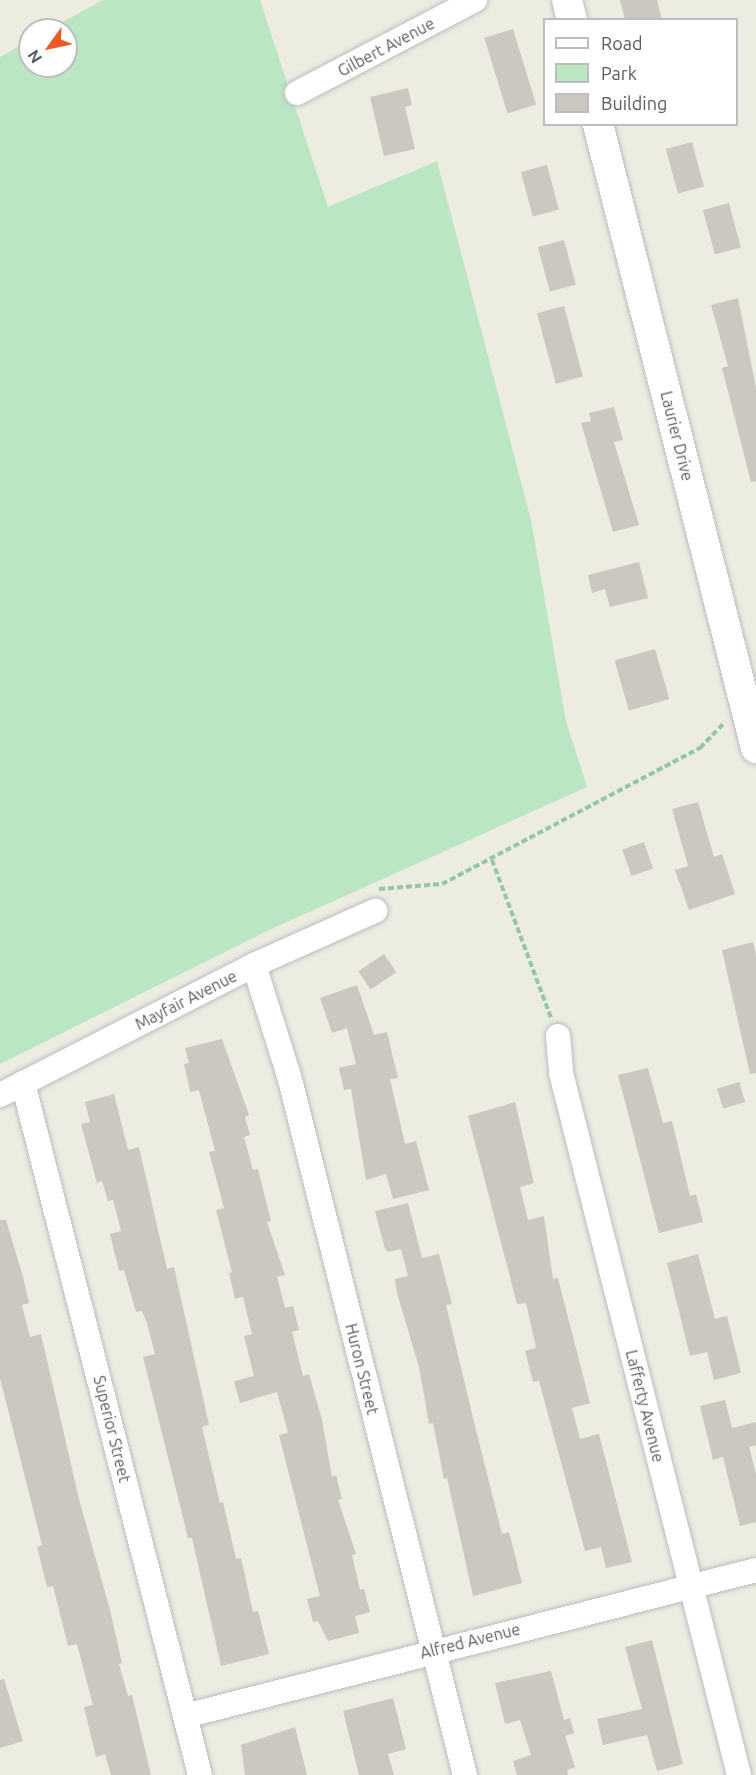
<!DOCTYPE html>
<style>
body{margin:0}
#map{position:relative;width:756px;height:1775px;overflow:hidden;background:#edece0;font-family:Ubuntu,sans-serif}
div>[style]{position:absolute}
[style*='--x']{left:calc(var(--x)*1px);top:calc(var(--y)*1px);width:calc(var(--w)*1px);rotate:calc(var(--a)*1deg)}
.green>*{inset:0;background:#bbe6c3}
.building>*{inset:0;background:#cac8c0;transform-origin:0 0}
.path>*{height:4px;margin-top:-2px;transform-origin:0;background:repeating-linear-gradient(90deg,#94c6ac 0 6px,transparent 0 9px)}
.roads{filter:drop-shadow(0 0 2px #bbbcc3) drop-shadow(0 0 2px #bbbcc3)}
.minor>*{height:24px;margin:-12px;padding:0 12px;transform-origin:12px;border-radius:12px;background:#fff}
.tertiary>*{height:30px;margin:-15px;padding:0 15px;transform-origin:15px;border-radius:15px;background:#fff}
span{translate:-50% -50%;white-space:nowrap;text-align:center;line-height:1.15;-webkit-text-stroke:5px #fff;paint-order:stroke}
.street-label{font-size:16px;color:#595b62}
.legend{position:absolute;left:543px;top:18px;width:195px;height:108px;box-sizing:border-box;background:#fff;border:2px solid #bdbdc0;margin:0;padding:8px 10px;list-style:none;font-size:18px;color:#595b62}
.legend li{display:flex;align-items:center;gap:12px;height:30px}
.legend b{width:30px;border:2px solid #bdbdc0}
.north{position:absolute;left:18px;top:18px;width:60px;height:60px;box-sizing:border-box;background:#fff;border:2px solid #bdbdc0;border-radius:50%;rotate:237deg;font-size:16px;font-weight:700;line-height:24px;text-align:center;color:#595b62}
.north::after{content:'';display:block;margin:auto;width:21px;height:27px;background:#ee5a25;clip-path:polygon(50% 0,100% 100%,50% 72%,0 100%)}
</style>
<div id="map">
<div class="green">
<i style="clip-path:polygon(103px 0,260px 0,328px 207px,437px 161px,531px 520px,566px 721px,587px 787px,267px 931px,0 1064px,0 57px,30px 40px,30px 66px,66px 66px,66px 30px,48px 30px)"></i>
</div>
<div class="building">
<i style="clip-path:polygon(620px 0,657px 0,662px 20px,625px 20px)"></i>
<i style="left:513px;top:29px;width:79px;height:30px;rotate:73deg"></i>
<i style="clip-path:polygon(408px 88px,412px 105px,405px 107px,415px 149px,384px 156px,370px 97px)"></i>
<i style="left:692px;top:142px;width:46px;height:27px;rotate:75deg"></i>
<i style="left:547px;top:165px;width:46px;height:27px;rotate:75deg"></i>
<i style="left:729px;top:203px;width:46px;height:27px;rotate:75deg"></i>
<i style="left:564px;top:240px;width:46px;height:27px;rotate:75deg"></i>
<i style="clip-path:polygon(738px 298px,756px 388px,756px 481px,751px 482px,722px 368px,728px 366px,711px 305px)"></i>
<i style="left:564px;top:306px;width:73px;height:28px;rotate:75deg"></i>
<i style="clip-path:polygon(614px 407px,623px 440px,614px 442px,639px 525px,613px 532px,581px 423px,591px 421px,589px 413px)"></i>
<i style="clip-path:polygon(639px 562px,648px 598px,610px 607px,605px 589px,592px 593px,588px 575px)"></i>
<i style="left:655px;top:649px;width:52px;height:42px;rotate:74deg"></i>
<i style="clip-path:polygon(698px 802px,714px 857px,722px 854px,735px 894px,689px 910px,675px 870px,688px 866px,672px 809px)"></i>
<i style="left:644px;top:842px;width:28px;height:23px;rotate:71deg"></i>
<i style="clip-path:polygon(753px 942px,756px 955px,756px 1073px,750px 1074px,722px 950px)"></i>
<i style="left:384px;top:954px;width:22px;height:31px;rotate:56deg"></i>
<i style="clip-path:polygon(357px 985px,374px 1035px,387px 1032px,398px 1078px,390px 1079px,405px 1144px,416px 1141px,429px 1190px,393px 1199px,386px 1174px,366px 1180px,351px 1089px,344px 1090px,339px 1068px,356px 1064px,347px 1028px,332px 1033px,320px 998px)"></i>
<i style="clip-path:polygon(222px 1039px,249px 1115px,245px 1117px,250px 1135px,244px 1137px,253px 1170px,258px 1169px,271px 1221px,267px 1222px,285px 1275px,277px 1277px,285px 1308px,293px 1306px,299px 1330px,292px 1332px,303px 1376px,309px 1374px,322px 1420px,332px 1477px,336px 1475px,342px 1499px,338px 1500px,356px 1554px,352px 1555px,360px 1590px,364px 1589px,370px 1612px,355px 1616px,359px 1633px,328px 1641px,318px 1621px,313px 1622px,307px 1599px,320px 1596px,279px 1435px,288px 1433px,277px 1392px,240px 1403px,234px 1381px,254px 1376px,244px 1336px,252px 1334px,243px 1297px,235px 1299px,229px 1273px,232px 1272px,216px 1210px,224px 1208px,209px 1152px,215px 1151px,199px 1090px,190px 1092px,184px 1064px,189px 1063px,185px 1048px)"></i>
<i style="clip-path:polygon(648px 1068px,663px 1123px,672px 1121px,690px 1196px,696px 1194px,703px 1222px,659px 1233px,618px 1075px)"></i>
<i style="left:739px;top:1082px;width:21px;height:23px;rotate:73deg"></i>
<i style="clip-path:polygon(114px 1094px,128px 1150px,139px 1147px,167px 1269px,174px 1267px,209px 1425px,202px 1427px,220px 1503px,223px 1502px,236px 1559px,241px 1558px,253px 1612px,258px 1611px,269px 1654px,221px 1666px,192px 1538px,188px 1538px,143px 1357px,155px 1354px,147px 1323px,142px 1311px,136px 1312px,124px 1270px,119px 1271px,110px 1234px,121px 1231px,113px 1200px,108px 1201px,102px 1181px,97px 1183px,81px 1124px,90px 1122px,85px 1102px)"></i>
<i style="clip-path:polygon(515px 1102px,534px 1183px,520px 1187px,528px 1220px,544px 1216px,553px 1279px,558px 1278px,590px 1403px,572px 1408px,580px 1439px,599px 1434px,632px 1562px,606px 1568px,601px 1547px,585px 1551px,539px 1381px,533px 1382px,525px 1351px,536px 1348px,526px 1303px,517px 1304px,468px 1116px)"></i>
<i style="clip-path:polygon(408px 1203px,422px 1258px,439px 1254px,452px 1304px,446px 1305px,475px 1426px,502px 1534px,509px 1532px,522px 1583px,473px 1596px,447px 1478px,444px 1479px,433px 1423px,429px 1424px,419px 1367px,397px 1293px,395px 1279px,408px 1276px,401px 1249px,388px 1252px,385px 1249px,375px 1211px)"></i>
<i style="clip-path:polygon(0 1220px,6px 1220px,23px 1277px,29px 1303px,22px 1305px,30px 1337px,41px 1334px,79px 1499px,110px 1610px,122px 1663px,119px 1664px,128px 1696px,132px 1695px,151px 1775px,111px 1775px,105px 1754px,96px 1757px,84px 1707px,93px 1705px,77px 1644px,68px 1646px,53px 1586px,47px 1587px,37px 1547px,42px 1545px,0 1378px)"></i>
<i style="clip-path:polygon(698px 1254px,715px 1319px,727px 1316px,741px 1373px,714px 1380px,707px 1352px,690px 1356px,667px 1263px)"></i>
<i style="clip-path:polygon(725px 1400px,732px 1428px,756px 1422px,756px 1445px,749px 1447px,756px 1474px,756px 1522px,740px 1526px,723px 1457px,713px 1460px,700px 1406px)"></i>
<i style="clip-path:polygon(652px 1640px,683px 1764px,657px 1771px,647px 1735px,603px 1745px,597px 1719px,642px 1709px,625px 1647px)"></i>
<i style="clip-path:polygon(551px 1671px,564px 1720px,570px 1718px,574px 1733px,565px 1736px,575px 1767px,567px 1770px,568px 1775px,517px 1775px,513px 1761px,531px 1755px,520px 1720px,505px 1724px,495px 1683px)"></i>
<i style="clip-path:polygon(4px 1679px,23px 1741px,0 1748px,0 1680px)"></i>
<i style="clip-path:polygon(393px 1698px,406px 1749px,388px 1754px,394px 1775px,359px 1775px,343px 1711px)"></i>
<i style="clip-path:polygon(295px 1727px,307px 1775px,245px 1775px,241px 1745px)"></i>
</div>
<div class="path">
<i style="--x:492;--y:860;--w:169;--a:69.5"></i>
<i style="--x:379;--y:889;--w:63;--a:-4.5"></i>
<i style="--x:442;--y:884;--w:292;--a:-27.8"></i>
<i style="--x:700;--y:748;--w:36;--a:-46"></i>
</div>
<div class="roads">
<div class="minor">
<i style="--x:297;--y:93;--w:201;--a:-27.6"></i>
<i style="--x:254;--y:965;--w:116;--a:72.5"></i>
<i style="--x:289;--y:1076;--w:721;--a:75.87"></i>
<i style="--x:558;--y:1036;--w:37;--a:85"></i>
<i style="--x:561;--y:1073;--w:724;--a:75.77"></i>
<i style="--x:23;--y:1083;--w:714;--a:75.65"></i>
<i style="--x:0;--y:1095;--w:285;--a:-27.1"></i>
<i style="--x:254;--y:965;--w:133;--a:-24.1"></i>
<i style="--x:185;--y:1716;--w:589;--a:-14.34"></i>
</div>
<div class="tertiary">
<i style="--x:567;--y:0;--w:21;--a:76"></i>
<i style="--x:598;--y:124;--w:644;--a:75.79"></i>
</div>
</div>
<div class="street-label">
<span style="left:386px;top:47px;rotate:-28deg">Gilbert Avenue</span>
<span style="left:677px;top:436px;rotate:76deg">Laurier Drive</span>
<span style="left:186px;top:1000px;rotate:-27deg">Mayfair Avenue</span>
<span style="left:362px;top:1369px;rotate:76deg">Huron Street</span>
<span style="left:645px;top:1406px;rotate:76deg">Lafferty Avenue</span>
<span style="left:112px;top:1429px;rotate:76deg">Superior Street</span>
<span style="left:470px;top:1641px;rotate:-14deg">Alfred Avenue</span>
</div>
<ul class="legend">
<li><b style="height:8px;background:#fff"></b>Road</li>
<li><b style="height:16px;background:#bbe6c3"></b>Park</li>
<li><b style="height:16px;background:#cac8c0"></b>Building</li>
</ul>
<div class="north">N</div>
</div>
